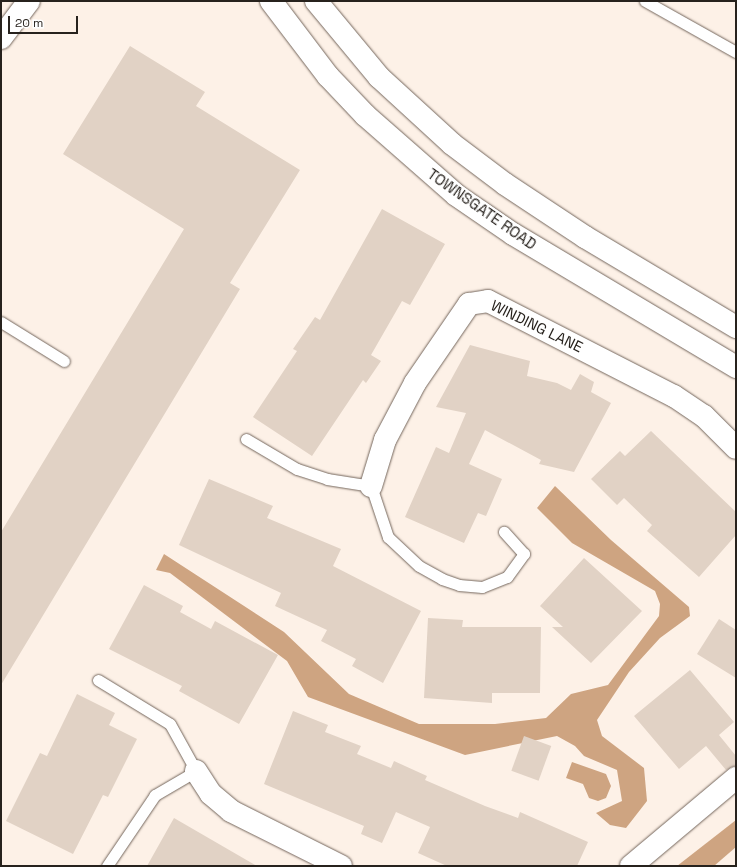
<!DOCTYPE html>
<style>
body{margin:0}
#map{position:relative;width:737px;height:867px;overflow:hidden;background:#fdf1e7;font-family:"Space Grotesk",sans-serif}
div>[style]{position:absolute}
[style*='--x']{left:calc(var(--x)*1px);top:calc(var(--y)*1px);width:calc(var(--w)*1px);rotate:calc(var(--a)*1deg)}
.water>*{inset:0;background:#cea481}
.building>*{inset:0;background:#e1d2c5;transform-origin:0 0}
.roads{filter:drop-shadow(0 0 1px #74665c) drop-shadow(0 0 1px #74665c)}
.lane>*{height:11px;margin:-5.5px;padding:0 5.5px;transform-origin:5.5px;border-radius:5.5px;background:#fff}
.street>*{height:22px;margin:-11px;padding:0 11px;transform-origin:11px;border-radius:11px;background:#fff}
.secondary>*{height:22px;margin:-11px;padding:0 11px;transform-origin:11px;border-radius:11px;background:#fff}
span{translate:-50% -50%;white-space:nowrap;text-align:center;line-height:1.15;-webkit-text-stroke:4px #fff;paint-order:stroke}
.street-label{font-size:15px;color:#27221d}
.frame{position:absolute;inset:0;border:2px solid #27221d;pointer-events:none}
.scale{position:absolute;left:8px;top:16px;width:70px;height:18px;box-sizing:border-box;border:2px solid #27221d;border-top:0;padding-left:5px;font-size:12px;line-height:14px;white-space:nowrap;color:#27221d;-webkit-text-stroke:3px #fff;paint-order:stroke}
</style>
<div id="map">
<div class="water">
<i style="clip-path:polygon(555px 486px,611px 540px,689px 607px,690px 616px,660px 638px,629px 672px,597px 720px,602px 736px,644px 768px,647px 801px,626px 828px,610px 825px,596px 813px,622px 801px,617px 770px,584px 756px,575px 746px,557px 736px,465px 755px,308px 697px,287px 661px,170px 573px,156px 570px,164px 554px,284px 632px,349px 694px,419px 724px,495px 724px,546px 718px,571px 694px,608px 685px,659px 616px,660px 604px,655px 591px,572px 543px,537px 508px)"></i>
<i style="clip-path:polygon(572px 762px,606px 774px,611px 786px,606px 798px,598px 801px,589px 798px,583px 784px,566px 778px)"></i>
<i style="clip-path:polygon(736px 820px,736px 847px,714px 866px,677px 866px)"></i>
</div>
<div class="building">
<i style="clip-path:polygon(130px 46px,205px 92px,196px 106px,300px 170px,230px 283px,240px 289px,1px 685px,1px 532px,184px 229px,63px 154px)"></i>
<i style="clip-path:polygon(382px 209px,445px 244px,410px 305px,402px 301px,371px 355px,381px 361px,366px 383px,363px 380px,312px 456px,253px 417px,297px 351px,293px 349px,315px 317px,320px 320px)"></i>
<i style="clip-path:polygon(470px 345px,530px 361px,527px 376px,557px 383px,571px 390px,580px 374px,594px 382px,591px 392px,611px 403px,574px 472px,539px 464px,541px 460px,485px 430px,469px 464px,502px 479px,486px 516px,478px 513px,464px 543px,405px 517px,436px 447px,449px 453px,466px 413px,436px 407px)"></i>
<i style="clip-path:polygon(651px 431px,736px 512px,736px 535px,699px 577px,647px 531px,652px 525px,624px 498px,617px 505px,591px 479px,620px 451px,625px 456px)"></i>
<i style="clip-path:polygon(209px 479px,273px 506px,267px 518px,341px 549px,333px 566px,421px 611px,383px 683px,352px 666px,356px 659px,321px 641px,327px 630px,275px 606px,281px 593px,179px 545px)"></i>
<i style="clip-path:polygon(584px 558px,642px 611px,591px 663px,552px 627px,563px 627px,540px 606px)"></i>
<i style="clip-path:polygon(144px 585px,183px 606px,180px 612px,211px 629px,215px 621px,278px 655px,239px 724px,179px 691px,182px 686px,109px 649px)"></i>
<i style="clip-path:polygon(428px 618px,463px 620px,462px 627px,541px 627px,540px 693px,492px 693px,492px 703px,424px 698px)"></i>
<i style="clip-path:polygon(719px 619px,736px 630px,736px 678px,697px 654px)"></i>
<i style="clip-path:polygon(690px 670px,734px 722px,719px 735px,736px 756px,736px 766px,726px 770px,706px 746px,679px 769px,634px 716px)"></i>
<i style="clip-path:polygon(77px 694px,115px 713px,109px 725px,137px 739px,108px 797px,103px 795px,73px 854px,6px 821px,40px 753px,47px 756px)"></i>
<i style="clip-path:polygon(293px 711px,328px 725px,325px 732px,361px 746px,357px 754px,391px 768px,394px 761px,427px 776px,425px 780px,485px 806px,518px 818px,520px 812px,588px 842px,577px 866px,447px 866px,418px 853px,430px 827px,396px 812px,382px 843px,361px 834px,364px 826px,264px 784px)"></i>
<i style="left:524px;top:736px;width:29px;height:37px;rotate:20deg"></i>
<i style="clip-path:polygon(174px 818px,257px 866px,147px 866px)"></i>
</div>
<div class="roads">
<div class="lane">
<i style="--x:645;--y:1;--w:104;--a:29.3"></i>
<i style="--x:1;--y:322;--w:74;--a:31.8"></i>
<i style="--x:246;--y:439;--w:59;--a:30.5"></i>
<i style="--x:297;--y:469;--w:32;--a:18"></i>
<i style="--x:327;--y:479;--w:45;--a:9"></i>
<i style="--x:371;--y:486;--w:54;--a:71.6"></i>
<i style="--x:388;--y:537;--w:42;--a:43.1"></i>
<i style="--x:419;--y:566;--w:26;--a:29"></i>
<i style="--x:442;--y:579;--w:18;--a:19"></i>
<i style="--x:459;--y:585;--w:23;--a:5"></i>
<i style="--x:482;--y:587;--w:27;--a:-22"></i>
<i style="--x:507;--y:577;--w:29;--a:-54"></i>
<i style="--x:524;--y:554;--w:30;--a:-132"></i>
<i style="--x:98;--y:680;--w:84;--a:31.4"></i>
<i style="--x:170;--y:724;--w:54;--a:61"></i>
<i style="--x:196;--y:771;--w:48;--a:149.7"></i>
<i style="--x:155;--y:795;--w:86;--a:124.1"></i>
</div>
<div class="street">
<i style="--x:1;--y:38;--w:46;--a:-52.9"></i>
<i style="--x:371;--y:486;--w:48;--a:-73.1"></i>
<i style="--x:385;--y:440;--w:64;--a:-62.2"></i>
<i style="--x:415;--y:383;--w:96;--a:-55.6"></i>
<i style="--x:469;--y:304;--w:19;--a:-9"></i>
<i style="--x:488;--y:301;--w:209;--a:27.1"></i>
<i style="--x:674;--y:396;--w:36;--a:34"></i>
<i style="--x:704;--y:416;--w:45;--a:45"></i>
<i style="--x:196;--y:771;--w:27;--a:57"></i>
<i style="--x:211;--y:794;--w:26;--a:40"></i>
<i style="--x:231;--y:811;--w:123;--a:26.6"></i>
<i style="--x:631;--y:866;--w:137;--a:-40"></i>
</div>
<div class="secondary">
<i style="--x:271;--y:1;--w:94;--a:52.8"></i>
<i style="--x:328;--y:76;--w:54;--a:46.5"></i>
<i style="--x:365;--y:115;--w:121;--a:41.3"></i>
<i style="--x:456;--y:195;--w:69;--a:34.4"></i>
<i style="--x:513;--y:234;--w:260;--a:30.8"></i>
<i style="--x:316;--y:1;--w:99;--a:50.3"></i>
<i style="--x:379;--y:77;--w:99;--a:42.5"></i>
<i style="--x:452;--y:144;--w:66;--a:37"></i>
<i style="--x:505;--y:184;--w:96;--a:33.5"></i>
<i style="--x:585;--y:237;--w:176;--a:30.8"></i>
</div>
</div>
<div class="street-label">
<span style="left:482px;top:209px;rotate:35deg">TOWNSGATE ROAD</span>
<span style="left:537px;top:326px;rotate:26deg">WINDING LANE</span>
</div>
<div class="frame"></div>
<div class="scale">20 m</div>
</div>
